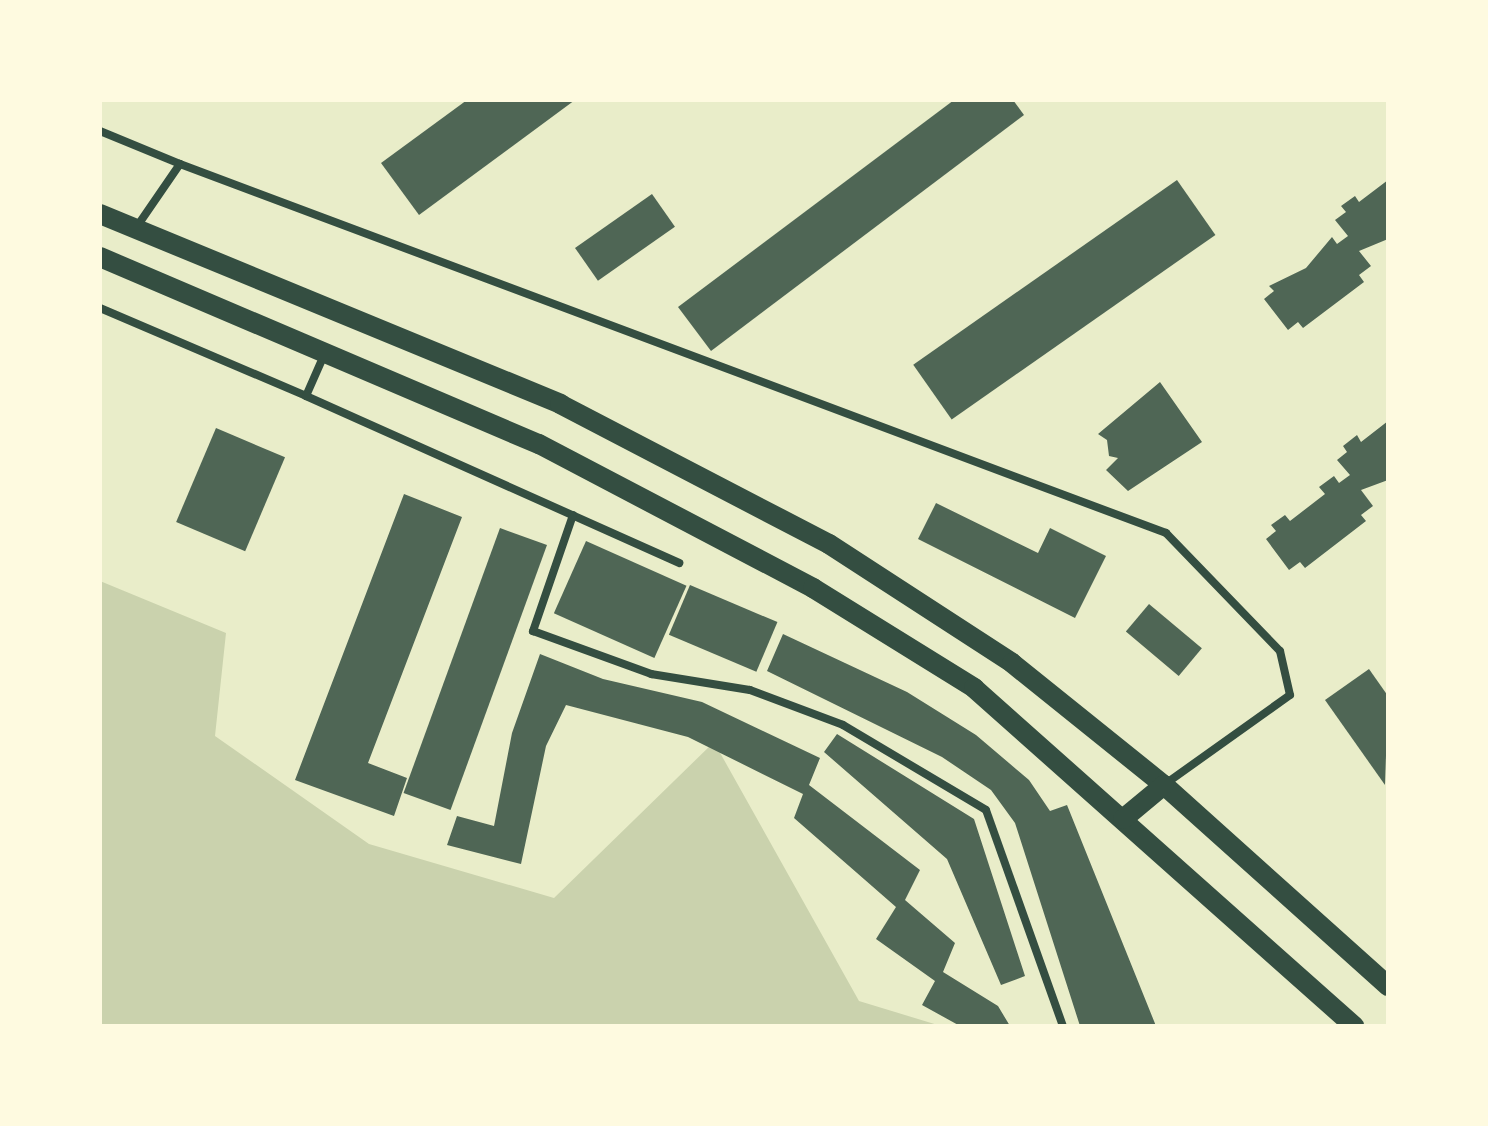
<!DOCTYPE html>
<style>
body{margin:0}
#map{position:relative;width:1488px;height:1126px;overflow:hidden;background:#e9edc9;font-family:Arial,sans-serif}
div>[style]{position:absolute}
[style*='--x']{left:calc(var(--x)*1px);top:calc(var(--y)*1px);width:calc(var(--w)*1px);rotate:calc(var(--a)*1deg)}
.green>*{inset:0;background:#cad2ad}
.building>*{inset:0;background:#4f6655;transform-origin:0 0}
.service>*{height:8px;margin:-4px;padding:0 4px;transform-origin:4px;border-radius:4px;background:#344e41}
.secondary>*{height:20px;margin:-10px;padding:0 10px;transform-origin:10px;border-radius:10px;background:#344e41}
span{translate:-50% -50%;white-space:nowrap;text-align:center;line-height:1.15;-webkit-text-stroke:9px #fefae0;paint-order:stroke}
.frame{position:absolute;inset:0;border:102px solid #fefae0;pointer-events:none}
</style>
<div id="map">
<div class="green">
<i style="clip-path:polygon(100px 581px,226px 633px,215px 736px,369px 844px,554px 898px,714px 742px,859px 1001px,941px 1026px,100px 1026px)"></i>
</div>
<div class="building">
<i style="clip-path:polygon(467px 100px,575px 100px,419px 215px,381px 163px)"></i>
<i style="clip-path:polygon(954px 100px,1013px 100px,1024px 115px,711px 351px,678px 307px)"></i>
<i style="left:1177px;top:180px;width:67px;height:322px;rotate:55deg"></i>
<i style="clip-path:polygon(1388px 180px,1388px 239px,1359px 251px,1371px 266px,1359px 275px,1364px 282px,1303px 328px,1298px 322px,1288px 330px,1264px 299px,1274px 291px,1269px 286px,1306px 268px,1332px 237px,1337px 244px,1348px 236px,1335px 220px,1346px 212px,1341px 206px,1355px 196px,1359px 202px)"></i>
<i style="left:652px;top:194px;width:40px;height:94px;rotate:55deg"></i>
<i style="clip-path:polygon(1160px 382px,1202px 442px,1128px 491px,1106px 470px,1118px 458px,1109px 456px,1107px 440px,1098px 434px)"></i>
<i style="clip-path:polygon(1388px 421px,1388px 480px,1361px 490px,1373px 506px,1361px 515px,1366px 521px,1305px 568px,1300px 562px,1289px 570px,1266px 539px,1276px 531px,1271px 525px,1285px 515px,1290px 521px,1325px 494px,1319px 487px,1334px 476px,1339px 483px,1350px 475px,1337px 460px,1347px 452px,1343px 446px,1357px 435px,1361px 442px)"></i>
<i style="left:216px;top:428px;width:75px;height:102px;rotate:23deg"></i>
<i style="clip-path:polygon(404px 494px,462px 517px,368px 763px,407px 778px,394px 816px,295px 780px)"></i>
<i style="clip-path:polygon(936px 503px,1038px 553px,1050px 528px,1106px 556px,1075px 618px,918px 539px)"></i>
<i style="left:500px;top:528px;width:50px;height:282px;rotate:20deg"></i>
<i style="left:586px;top:541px;width:110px;height:79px;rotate:24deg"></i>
<i style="left:690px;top:585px;width:95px;height:54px;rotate:23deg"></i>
<i style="left:1149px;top:604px;width:69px;height:36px;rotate:40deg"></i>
<i style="clip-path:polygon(783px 634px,907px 692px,976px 735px,1029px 780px,1050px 811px,1067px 805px,1156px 1026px,1080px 1026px,1015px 823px,991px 790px,942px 757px,767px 671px)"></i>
<i style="clip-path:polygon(540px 654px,603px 679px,702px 702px,820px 758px,809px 785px,920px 870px,905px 900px,955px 943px,943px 972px,998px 1006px,1010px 1026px,960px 1026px,922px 1005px,935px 981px,876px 939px,896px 907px,794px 818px,803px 794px,688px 737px,566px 705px,546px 746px,521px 864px,447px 845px,457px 816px,494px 826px,512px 733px)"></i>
<i style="clip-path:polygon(1369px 669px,1388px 696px,1385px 785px,1325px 700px)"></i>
<i style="clip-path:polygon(837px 734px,974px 819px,1025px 976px,1001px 985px,947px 859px,824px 752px)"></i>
</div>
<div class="service">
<i style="--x:100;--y:131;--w:87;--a:22.4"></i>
<i style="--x:138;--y:225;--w:74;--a:-55.5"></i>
<i style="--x:180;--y:164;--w:1053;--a:20.52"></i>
<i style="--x:1166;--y:533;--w:164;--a:46"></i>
<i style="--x:1280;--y:651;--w:45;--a:77.2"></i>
<i style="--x:1290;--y:695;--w:155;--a:144.5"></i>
<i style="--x:100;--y:308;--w:224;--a:23.1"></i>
<i style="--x:306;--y:396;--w:45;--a:-66.3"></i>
<i style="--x:306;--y:396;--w:409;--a:24.1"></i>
<i style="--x:573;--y:515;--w:123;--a:109"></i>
<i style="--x:533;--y:631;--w:126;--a:20"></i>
<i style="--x:651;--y:674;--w:100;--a:9.2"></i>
<i style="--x:750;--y:690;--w:99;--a:20.6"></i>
<i style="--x:843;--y:725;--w:166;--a:30.7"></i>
<i style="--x:986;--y:810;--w:229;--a:70.4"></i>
</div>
<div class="secondary">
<i style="--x:100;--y:214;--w:498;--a:22.4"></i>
<i style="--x:560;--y:404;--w:303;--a:27.5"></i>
<i style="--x:829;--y:544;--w:218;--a:33"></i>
<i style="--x:1012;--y:663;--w:195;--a:38.8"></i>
<i style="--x:1164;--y:785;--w:301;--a:41.9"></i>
<i style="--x:100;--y:257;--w:477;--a:23.1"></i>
<i style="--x:539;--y:444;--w:310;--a:27.7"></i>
<i style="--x:813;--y:588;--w:190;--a:31.8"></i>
<i style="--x:974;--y:688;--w:509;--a:41.65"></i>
<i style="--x:1123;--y:819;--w:53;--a:-39.7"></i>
</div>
<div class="frame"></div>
</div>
